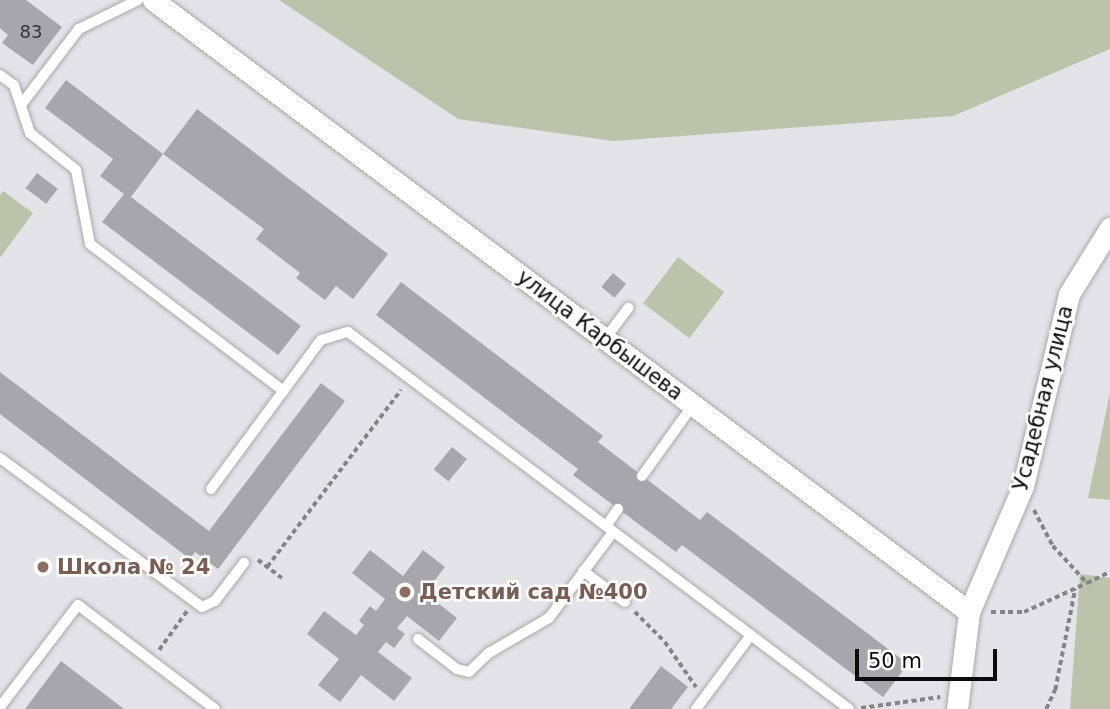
<!DOCTYPE html>
<meta charset="utf-8">
<style>
body{margin:0}
#map{position:relative;width:1110px;height:709px;overflow:hidden;background:#e4e3e7;font-family:"DejaVu Sans",sans-serif}
div>[style]{position:absolute}
[style*='--x']{left:calc(var(--x)*1px);top:calc(var(--y)*1px);width:calc(var(--w)*1px);rotate:calc(var(--a)*1deg)}
.green>*{inset:0;background:#bdc3ab;transform-origin:0 0}
.building>*{inset:0;background:#a7a6aa;transform-origin:0 0}
.path>*{height:3.5px;margin-top:-1.75px;transform-origin:0;background:repeating-linear-gradient(90deg,#858486 0 5px,transparent 0 8.5px)}
.roads{filter:drop-shadow(0 0 2px #aaa9ac) drop-shadow(0 0 2px #aaa9ac)}
.lane>*{height:10px;margin:-5px;padding:0 5px;transform-origin:5px;border-radius:5px;background:#fff}
.street>*{height:21px;margin:-10.5px;padding:0 10.5px;transform-origin:10.5px;border-radius:10.5px;background:#fff}
.dots>*{width:19px;height:19px;translate:-50% -50%;box-sizing:border-box;border:4px solid #fff;border-radius:50%}
span{translate:-50% -50%;white-space:nowrap;text-align:center;line-height:1.15;-webkit-text-stroke:5px #fff;paint-order:stroke}
.number-label{font-size:18px;color:#333234}
.number-label span{-webkit-text-stroke-width:0}
.street-label{font-size:21px;color:#0c0b0c}
.education-label{font-size:21px;color:#785e54;font-weight:700}
.left{translate:0 -50%;text-align:left}
.scale{position:absolute;left:855px;top:649px;width:142px;height:32px;box-sizing:border-box;border:4px solid #0c0b0c;border-top:0;padding-left:9px;font-size:21px;line-height:24px;white-space:nowrap;color:#0c0b0c;-webkit-text-stroke:5px #fff;paint-order:stroke}
</style>
<div id="map">
<div class="green">
<i style="clip-path:polygon(279px 0,1110px 0,1110px 49px,953px 116px,613px 141px,458px 119px)"></i>
<i style="clip-path:polygon(3px 191px,33px 213px,0 258px,0 195px)"></i>
<i style="left:678px;top:257px;width:58px;height:58px;rotate:37deg"></i>
<i style="clip-path:polygon(1110px 393px,1110px 500px,1088px 498px)"></i>
<i style="clip-path:polygon(1080px 574px,1110px 578px,1110px 709px,1070px 709px)"></i>
</div>
<div class="building">
<i style="clip-path:polygon(0 0,26px 0,62px 27px,33px 65px,2px 43px,8px 35px,0 28px)"></i>
<i style="clip-path:polygon(66px 80px,163px 154px,131px 197px,301px 326px,278px 355px,102px 222px,124px 194px,100px 176px,113px 159px,45px 108px)"></i>
<i style="clip-path:polygon(197px 109px,388px 254px,353px 299px,336px 286px,325px 300px,296px 278px,300px 273px,256px 239px,264px 229px,163px 154px)"></i>
<i style="left:37px;top:173px;width:26px;height:19px;rotate:37deg"></i>
<i style="left:613px;top:273px;width:17px;height:18px;rotate:40deg"></i>
<i style="clip-path:polygon(401px 282px,603px 436px,598px 442px,700px 520px,707px 512px,908px 664px,883px 697px,682px 545px,676px 552px,573px 475px,578px 469px,376px 315px)"></i>
<i style="clip-path:polygon(0 372px,209px 531px,321px 383px,345px 401px,218px 569px,195px 552px,190px 559px,0 414px)"></i>
<i style="left:452px;top:447px;width:19px;height:29px;rotate:39deg"></i>
<i style="clip-path:polygon(370px 550px,403px 576px,423px 550px,445px 567px,425px 593px,457px 618px,439px 641px,407px 616px,397px 628px,405px 634px,394px 648px,386px 642px,378px 652px,412px 678px,394px 701px,361px 675px,340px 702px,318px 685px,339px 659px,307px 634px,324px 611px,356px 635px,364px 625px,359px 621px,370px 606px,376px 611px,385px 599px,352px 573px)"></i>
<i style="clip-path:polygon(61px 661px,124px 709px,25px 709px)"></i>
<i style="clip-path:polygon(661px 666px,688px 687px,671px 709px,629px 709px)"></i>
</div>
<div class="path">
<i style="--x:1034;--y:510;--w:41;--a:62.2"></i>
<i style="--x:1053;--y:546;--w:50;--a:47.4"></i>
<i style="--x:1087;--y:583;--w:25;--a:-26"></i>
<i style="--x:258;--y:560;--w:30;--a:37"></i>
<i style="--x:267;--y:567;--w:222;--a:-52.9"></i>
<i style="--x:635;--y:612;--w:42;--a:45"></i>
<i style="--x:665;--y:642;--w:55;--a:55.4"></i>
<i style="--x:991;--y:612;--w:33;--a:0"></i>
<i style="--x:1024;--y:612;--w:69;--a:-24.7"></i>
<i style="--x:159;--y:650;--w:48;--a:-54.3"></i>
<i style="--x:861;--y:708;--w:80;--a:-7.9"></i>
<i style="--x:1046;--y:709;--w:21;--a:-65"></i>
<i style="--x:1055;--y:690;--w:103;--a:-78.8"></i>
</div>
<div class="roads">
<div class="lane">
<i style="--x:0;--y:75;--w:17;--a:36"></i>
<i style="--x:14;--y:85;--w:51;--a:71.6"></i>
<i style="--x:30;--y:133;--w:59;--a:38.8"></i>
<i style="--x:76;--y:170;--w:75;--a:79.3"></i>
<i style="--x:90;--y:244;--w:243;--a:37.2"></i>
<i style="--x:21;--y:105;--w:96;--a:-52.7"></i>
<i style="--x:79;--y:29;--w:66;--a:-26.2"></i>
<i style="--x:605;--y:339;--w:39;--a:-53"></i>
<i style="--x:0;--y:458;--w:251;--a:36.4"></i>
<i style="--x:202;--y:607;--w:14;--a:-25"></i>
<i style="--x:215;--y:601;--w:48;--a:-52.7"></i>
<i style="--x:642;--y:476;--w:87;--a:-54.3"></i>
<i style="--x:211;--y:489;--w:185;--a:-53.6"></i>
<i style="--x:321;--y:340;--w:28;--a:-17"></i>
<i style="--x:348;--y:332;--w:627;--a:36.96"></i>
<i style="--x:606;--y:526;--w:21;--a:-55"></i>
<i style="--x:583;--y:571;--w:52;--a:36.4"></i>
<i style="--x:418;--y:639;--w:49;--a:37.6"></i>
<i style="--x:457;--y:669;--w:12;--a:14"></i>
<i style="--x:469;--y:672;--w:28;--a:-44"></i>
<i style="--x:489;--y:653;--w:69;--a:-30.3"></i>
<i style="--x:549;--y:618;--w:107;--a:-53.3"></i>
<i style="--x:0;--y:707;--w:128;--a:-52.6"></i>
<i style="--x:78;--y:605;--w:172;--a:37.2"></i>
<i style="--x:696;--y:709;--w:92;--a:-53.4"></i>
</div>
<div class="street">
<i style="--x:153;--y:0;--w:1020;--a:36.87"></i>
<i style="--x:957;--y:709;--w:98;--a:-82.9"></i>
<i style="--x:969;--y:612;--w:137;--a:-66.8"></i>
<i style="--x:1023;--y:486;--w:197;--a:-76.5"></i>
<i style="--x:1069;--y:294;--w:78;--a:-58.2"></i>
</div>
</div>
<div class="dots">
<i style="left:43px;top:567px;background:#8d6e63"></i>
<i style="left:405px;top:592px;background:#8d6e63"></i>
</div>
<div class="number-label">
<span style="left:31px;top:32px">83</span>
</div>
<div class="street-label">
<span style="left:600px;top:335px;rotate:37deg">улица Карбышева</span>
<span style="left:1043px;top:398px;rotate:-76deg">Усадебная улица</span>
</div>
<div class="education-label">
<span class="left" style="left:57px;top:567px">Школа № 24</span>
<span class="left" style="left:419px;top:592px">Детский сад №400</span>
</div>
<div class="scale">50 m</div>
</div>
